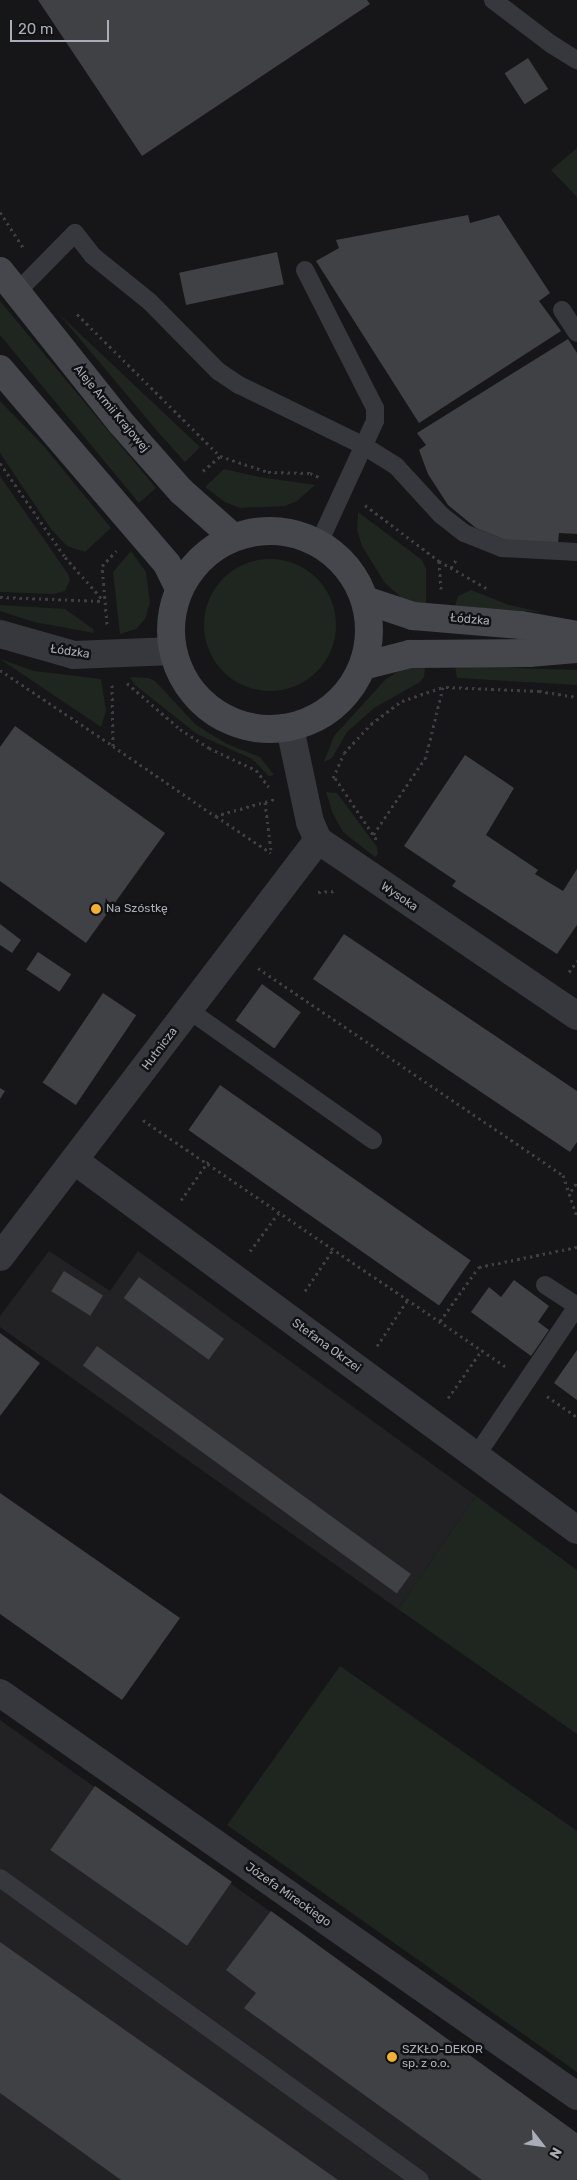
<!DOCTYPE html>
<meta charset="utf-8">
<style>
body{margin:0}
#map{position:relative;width:577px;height:2180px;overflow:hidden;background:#161618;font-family:Rubik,sans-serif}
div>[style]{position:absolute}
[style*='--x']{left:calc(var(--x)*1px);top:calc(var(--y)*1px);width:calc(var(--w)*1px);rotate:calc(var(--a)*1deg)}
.built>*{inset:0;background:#222225}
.green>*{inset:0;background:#1e261f}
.round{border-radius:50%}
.building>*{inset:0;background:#404145;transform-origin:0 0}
.path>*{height:3px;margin-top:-1.5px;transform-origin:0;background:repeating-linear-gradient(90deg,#3d3f44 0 2.5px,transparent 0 6.5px)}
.lane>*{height:18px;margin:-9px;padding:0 9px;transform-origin:9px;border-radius:9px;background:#37383d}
.street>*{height:28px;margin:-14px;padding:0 14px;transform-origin:14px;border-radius:14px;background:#37383d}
.secondary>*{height:28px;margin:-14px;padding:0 14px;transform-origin:14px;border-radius:14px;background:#45474d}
.secondary>.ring{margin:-14px;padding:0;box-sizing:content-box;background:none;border:28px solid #45474d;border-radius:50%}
.dots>*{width:14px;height:14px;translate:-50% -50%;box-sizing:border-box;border:2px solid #111113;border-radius:50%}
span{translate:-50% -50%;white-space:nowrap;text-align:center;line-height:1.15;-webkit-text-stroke:5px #111113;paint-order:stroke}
.street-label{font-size:12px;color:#a8adb8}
.poi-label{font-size:12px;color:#a8adb8}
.left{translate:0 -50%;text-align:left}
.north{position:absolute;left:517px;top:2120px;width:50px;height:50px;-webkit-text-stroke:4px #111113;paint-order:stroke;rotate:120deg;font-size:14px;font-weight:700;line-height:20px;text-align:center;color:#a8adb8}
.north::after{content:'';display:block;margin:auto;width:18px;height:22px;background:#a8adb8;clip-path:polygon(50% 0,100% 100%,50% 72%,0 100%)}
.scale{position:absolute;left:10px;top:20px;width:99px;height:22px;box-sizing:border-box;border:2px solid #a8adb8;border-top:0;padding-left:6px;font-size:15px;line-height:18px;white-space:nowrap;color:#a8adb8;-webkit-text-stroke:4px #111113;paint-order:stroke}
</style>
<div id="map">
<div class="built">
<i style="clip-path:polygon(49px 1251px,110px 1291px,138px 1251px,476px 1496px,398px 1609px,0 1327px,0 1316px)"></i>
<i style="clip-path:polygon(0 1720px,299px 1932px,577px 2180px,0 2180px)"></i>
</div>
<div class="green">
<i style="clip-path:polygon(577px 148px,577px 197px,551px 170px)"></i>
<i style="clip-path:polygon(0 301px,156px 488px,139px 503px,0 335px)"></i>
<i style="clip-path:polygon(59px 314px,200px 447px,185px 462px,158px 432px)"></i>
<i style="clip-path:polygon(0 401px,42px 444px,111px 528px,85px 552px,67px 546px,51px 529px,0 453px)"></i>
<i style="clip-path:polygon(224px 469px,259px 477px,315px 485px,297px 501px,285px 506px,240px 508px,225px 502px,205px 487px)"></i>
<i style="clip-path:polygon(0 476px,68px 574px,70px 580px,65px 591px,53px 594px,0 592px)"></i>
<i style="clip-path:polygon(358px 512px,422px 560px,426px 569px,426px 606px,402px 598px,385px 583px,362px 546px,357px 530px)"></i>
<i style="clip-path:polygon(131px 551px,146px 572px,150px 603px,145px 619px,136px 629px,120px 634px,113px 572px)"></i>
<i class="round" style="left:204px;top:559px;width:132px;height:132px"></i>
<i style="clip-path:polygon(471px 590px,509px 605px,541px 612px,455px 606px,458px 596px)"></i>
<i style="clip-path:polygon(0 605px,65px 609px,93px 629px,94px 633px,34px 622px,0 611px)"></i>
<i style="clip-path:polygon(0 659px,34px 671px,101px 679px,106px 711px,101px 727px)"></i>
<i style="clip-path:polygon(425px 666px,424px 677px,420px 682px,374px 708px,347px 732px,332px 758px,324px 762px,334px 736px,386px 679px,400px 670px)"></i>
<i style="clip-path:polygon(455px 666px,577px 670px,577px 685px,457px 678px)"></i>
<i style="clip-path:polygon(130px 677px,148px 678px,155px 681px,196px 725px,227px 744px,260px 757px,274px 775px,269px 776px,252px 759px,197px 734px,135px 685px)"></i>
<i style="clip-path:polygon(326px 792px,337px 793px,377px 847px,378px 854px,375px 857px,343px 832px,333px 814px)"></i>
<i style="clip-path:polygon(476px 1496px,577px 1570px,577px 1734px,398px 1609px)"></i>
<i style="clip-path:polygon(340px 1666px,577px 1831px,577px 2072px,227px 1825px)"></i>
</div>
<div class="building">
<i style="clip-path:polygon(38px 0,367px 0,370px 4px,142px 156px)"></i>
<i style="left:528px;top:58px;width:37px;height:28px;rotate:57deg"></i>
<i style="clip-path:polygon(468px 215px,470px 223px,499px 215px,550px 293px,539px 301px,561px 331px,419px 423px,316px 261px,339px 248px,336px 240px)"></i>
<i style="left:277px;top:252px;width:33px;height:100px;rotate:78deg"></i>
<i style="clip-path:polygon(568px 339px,577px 353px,577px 534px,559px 533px,558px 543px,513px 543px,476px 528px,448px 505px,428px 474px,419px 450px,426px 445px,417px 433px)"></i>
<i style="clip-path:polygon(15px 726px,165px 833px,86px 943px,0 881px,0 747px)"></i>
<i style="clip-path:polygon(465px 755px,514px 788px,486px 835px,538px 870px,535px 874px,563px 891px,577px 869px,577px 925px,557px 954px,452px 886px,456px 881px,404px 846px)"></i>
<i style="clip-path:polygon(0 924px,21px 940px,12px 953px,0 945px)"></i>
<i style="clip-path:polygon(344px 934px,577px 1091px,577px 1142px,570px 1152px,313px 979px)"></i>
<i style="left:38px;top:952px;width:40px;height:21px;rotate:34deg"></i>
<i style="left:262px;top:984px;width:48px;height:45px;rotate:36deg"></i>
<i style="left:103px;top:993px;width:40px;height:108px;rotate:34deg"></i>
<i style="left:220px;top:1085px;width:306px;height:55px;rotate:35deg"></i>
<i style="clip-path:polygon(0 1088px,5px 1091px,0 1099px)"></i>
<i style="left:64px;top:1271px;width:46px;height:24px;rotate:32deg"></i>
<i style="left:139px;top:1277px;width:105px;height:26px;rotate:36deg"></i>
<i style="clip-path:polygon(514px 1280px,549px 1306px,538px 1322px,549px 1330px,531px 1356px,471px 1312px,489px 1287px,501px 1297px)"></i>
<i style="clip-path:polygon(0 1333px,40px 1363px,0 1416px)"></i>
<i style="left:97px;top:1346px;width:388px;height:24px;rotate:36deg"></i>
<i style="clip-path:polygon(577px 1350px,577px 1400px,554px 1383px)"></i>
<i style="clip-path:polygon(0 1493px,180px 1618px,122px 1700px,0 1614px)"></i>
<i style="left:95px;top:1786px;width:167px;height:78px;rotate:35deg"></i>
<i style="clip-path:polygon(271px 1911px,577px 2133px,577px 2180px,482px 2180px,244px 2008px,256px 1993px,226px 1970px)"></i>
<i style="clip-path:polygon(0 1942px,338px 2180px,121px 2180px,0 2093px)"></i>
</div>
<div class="path">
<i style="--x:0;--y:212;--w:44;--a:57"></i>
<i style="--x:77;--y:314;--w:202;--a:44.8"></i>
<i style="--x:220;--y:456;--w:51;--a:18.4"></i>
<i style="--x:268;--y:472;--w:42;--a:1.4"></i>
<i style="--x:310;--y:473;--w:12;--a:24"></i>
<i style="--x:0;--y:463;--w:114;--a:55.3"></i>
<i style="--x:65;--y:557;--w:57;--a:48.5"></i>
<i style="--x:203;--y:471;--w:23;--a:-41"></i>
<i style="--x:365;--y:505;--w:93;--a:37.1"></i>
<i style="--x:439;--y:561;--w:28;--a:86"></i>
<i style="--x:439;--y:561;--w:56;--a:29.7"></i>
<i style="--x:451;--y:568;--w:12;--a:-59"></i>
<i style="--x:0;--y:597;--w:102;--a:2.2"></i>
<i style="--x:107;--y:624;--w:58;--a:-94.9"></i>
<i style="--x:102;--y:566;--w:21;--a:-47"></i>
<i style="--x:0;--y:670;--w:136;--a:33.9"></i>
<i style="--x:127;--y:683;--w:70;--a:41"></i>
<i style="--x:180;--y:729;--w:35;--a:33"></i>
<i style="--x:209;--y:748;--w:52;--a:25.1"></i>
<i style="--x:256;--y:770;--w:21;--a:53"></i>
<i style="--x:112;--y:685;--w:61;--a:89.1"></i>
<i style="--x:113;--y:746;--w:124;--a:34.5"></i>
<i style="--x:215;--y:816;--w:62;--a:-15.8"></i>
<i style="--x:446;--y:687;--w:93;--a:2.5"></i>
<i style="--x:539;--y:691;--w:38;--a:9"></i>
<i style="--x:333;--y:778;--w:27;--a:-66"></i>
<i style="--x:344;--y:753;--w:40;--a:-47"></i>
<i style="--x:371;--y:724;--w:39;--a:-37"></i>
<i style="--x:402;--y:701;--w:43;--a:-18.9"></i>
<i style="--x:443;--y:687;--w:72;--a:103.7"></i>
<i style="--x:426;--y:757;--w:94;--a:124.2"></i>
<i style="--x:335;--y:778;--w:77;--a:56.1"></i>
<i style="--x:265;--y:802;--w:49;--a:83"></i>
<i style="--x:216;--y:816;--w:66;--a:33.9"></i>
<i style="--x:318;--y:892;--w:19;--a:-3"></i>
<i style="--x:258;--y:968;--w:369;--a:34.2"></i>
<i style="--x:563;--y:1175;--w:44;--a:71.6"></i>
<i style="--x:569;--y:972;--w:14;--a:-54"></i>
<i style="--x:143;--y:1120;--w:438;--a:34.2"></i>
<i style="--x:571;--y:1191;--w:11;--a:-56"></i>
<i style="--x:181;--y:1200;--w:47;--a:-54.6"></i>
<i style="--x:250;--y:1251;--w:50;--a:-53.1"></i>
<i style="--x:305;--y:1291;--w:52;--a:-56"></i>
<i style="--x:440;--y:1321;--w:67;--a:-54.2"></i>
<i style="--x:479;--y:1267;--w:100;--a:-11.5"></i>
<i style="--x:377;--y:1346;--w:56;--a:-56.6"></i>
<i style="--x:547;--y:1396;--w:37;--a:35"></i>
<i style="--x:448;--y:1398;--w:59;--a:-54.7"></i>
</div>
<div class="lane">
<i style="--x:493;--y:0;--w:73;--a:37.2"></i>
<i style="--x:551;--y:44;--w:31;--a:32"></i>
<i style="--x:305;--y:270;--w:155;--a:63.1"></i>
<i style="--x:375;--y:408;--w:13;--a:90"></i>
<i style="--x:375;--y:421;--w:134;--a:114.7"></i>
<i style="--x:16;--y:293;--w:84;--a:-45.5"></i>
<i style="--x:75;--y:233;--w:29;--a:52"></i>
<i style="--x:93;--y:256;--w:73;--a:38.9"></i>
<i style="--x:150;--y:302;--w:97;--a:45.4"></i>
<i style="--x:218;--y:371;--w:25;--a:34"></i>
<i style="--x:239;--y:385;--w:139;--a:26"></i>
<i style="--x:364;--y:446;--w:38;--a:32"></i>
<i style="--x:396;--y:466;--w:67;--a:47.4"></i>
<i style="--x:441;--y:515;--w:29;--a:38"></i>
<i style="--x:464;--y:533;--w:41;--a:21.5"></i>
<i style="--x:502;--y:548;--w:75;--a:3.1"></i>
<i style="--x:562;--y:310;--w:27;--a:57"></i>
<i style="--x:190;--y:1011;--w:224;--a:35.2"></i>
<i style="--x:545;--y:1285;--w:38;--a:33"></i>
<i style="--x:476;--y:1456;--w:181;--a:-56"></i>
<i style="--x:0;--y:1878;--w:517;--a:35.72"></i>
</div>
<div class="street">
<i style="--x:0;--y:634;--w:77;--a:15.8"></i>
<i style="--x:74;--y:655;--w:99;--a:-2.3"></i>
<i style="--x:290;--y:728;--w:96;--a:78"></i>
<i style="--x:310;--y:822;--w:20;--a:66"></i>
<i style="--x:318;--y:840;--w:313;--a:34.2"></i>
<i style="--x:75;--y:1161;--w:623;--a:36.32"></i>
<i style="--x:0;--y:1257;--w:524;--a:-52.67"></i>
<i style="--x:0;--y:1693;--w:704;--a:34.93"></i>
</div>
<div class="secondary">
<i style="--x:0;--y:271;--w:194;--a:51.5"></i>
<i style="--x:121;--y:423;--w:91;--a:48.6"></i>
<i style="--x:181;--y:491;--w:69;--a:41.5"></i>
<i style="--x:0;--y:369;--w:257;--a:49.4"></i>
<i style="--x:167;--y:564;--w:28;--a:64"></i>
<i class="ring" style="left:171px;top:531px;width:170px;height:170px"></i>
<i style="--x:365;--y:600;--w:51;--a:18.4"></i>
<i style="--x:413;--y:616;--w:108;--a:4.8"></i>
<i style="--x:521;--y:625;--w:57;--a:10.1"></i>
<i style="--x:363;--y:666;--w:49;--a:-14.3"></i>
<i style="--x:410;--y:654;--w:119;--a:-0.5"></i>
<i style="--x:529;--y:653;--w:48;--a:-4.8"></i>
</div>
<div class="dots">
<i style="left:96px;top:909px;background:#f2b134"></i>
<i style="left:392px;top:2057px;background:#f2b134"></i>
</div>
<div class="street-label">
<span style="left:111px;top:409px;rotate:50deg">Aleje Armii Krajowej</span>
<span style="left:470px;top:620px;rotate:5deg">Łódzka</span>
<span style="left:70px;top:652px;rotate:8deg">Łódzka</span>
<span style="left:399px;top:897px;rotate:34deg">Wysoka</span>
<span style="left:160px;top:1049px;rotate:-53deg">Hutnicza</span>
<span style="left:326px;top:1346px;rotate:36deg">Stefana Okrzei</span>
<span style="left:288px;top:1895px;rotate:35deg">Józefa Mireckiego</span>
</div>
<div class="poi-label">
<span class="left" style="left:106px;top:909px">Na Szóstkę</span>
<span class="left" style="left:402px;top:2057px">SZKŁO-DEKOR<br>sp. z o.o.</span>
</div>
<div class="north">N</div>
<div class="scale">20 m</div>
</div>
